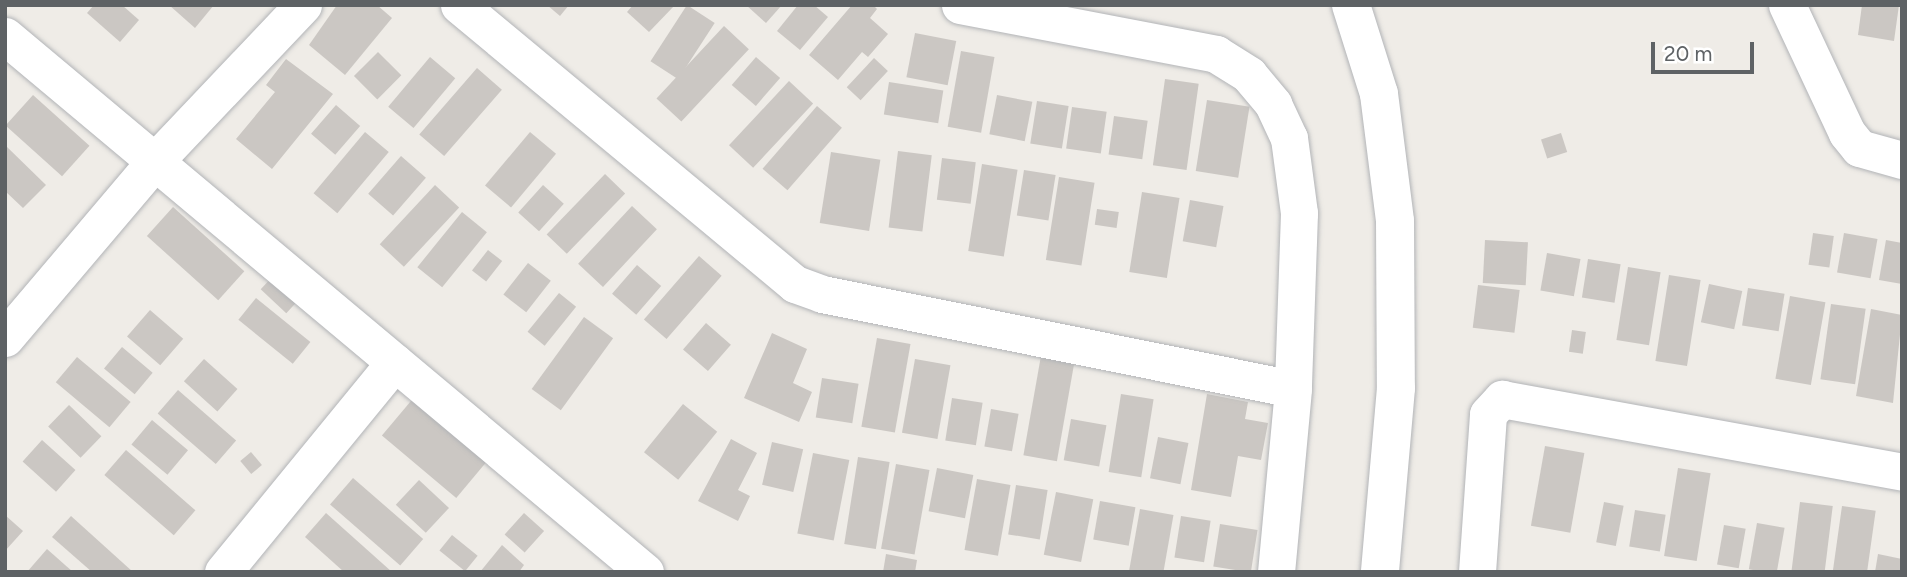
<!DOCTYPE html>
<style>
body{margin:0}
#map{position:relative;width:1907px;height:577px;overflow:hidden;background:#efece7;font-family:Figtree,sans-serif}
div>[style]{position:absolute}
[style*='--x']{left:calc(var(--x)*1px);top:calc(var(--y)*1px);width:calc(var(--w)*1px);rotate:calc(var(--a)*1deg)}
.building>*{inset:0;background:#cbc7c3;transform-origin:0 0}
.roads{filter:drop-shadow(0 0 2px #b2b4b7) drop-shadow(0 0 2px #b2b4b7)}
.street>*{height:37px;margin:-18.5px;padding:0 18.5px;transform-origin:18.5px;border-radius:18.5px;background:#fff}
.secondary>*{height:38px;margin:-19px;padding:0 19px;transform-origin:19px;border-radius:19px;background:#fff}
span{translate:-50% -50%;white-space:nowrap;text-align:center;line-height:1.15;-webkit-text-stroke:7px #fff;paint-order:stroke}
.frame{position:absolute;inset:0;border:7px solid #5e6265;pointer-events:none}
.scale{position:absolute;left:1651px;top:42px;width:103px;height:32px;box-sizing:border-box;border:4px solid #5e6265;border-top:0;padding-left:9px;font-size:21px;line-height:24px;white-space:nowrap;color:#5e6265;-webkit-text-stroke:5px #fff;paint-order:stroke}
</style>
<div id="map">
<div class="building">
<i style="clip-path:polygon(94px 5px,122px 5px,139px 20px,120px 42px,87px 13px)"></i>
<i style="clip-path:polygon(169px 5px,214px 5px,195px 28px)"></i>
<i style="clip-path:polygon(337px 5px,377px 5px,392px 18px,345px 75px,309px 45px)"></i>
<i style="clip-path:polygon(547px 5px,569px 5px,560px 16px)"></i>
<i style="clip-path:polygon(633px 5px,675px 5px,649px 32px,627px 12px)"></i>
<i style="left:687px;top:5px;width:33px;height:67px;rotate:33deg"></i>
<i style="clip-path:polygon(746px 5px,782px 5px,766px 23px)"></i>
<i style="clip-path:polygon(798px 5px,814px 5px,828px 17px,800px 50px,777px 31px)"></i>
<i style="clip-path:polygon(852px 5px,873px 5px,877px 9px,870px 18px,888px 34px,868px 57px,862px 52px,838px 80px,809px 55px)"></i>
<i style="clip-path:polygon(1862px 5px,1899px 5px,1894px 41px,1858px 35px)"></i>
<i style="left:724px;top:26px;width:34px;height:99px;rotate:43deg"></i>
<i style="left:915px;top:33px;width:42px;height:45px;rotate:11deg"></i>
<i style="left:961px;top:51px;width:34px;height:77px;rotate:10deg"></i>
<i style="left:378px;top:52px;width:33px;height:34px;rotate:45deg"></i>
<i style="left:430px;top:57px;width:33px;height:65px;rotate:40deg"></i>
<i style="left:756px;top:57px;width:32px;height:37px;rotate:41deg"></i>
<i style="left:874px;top:58px;width:19px;height:40px;rotate:43deg"></i>
<i style="clip-path:polygon(286px 59px,333px 94px,272px 169px,236px 139px,275px 92px,266px 85px)"></i>
<i style="left:477px;top:68px;width:33px;height:88px;rotate:41deg"></i>
<i style="left:1165px;top:79px;width:34px;height:87px;rotate:8deg"></i>
<i style="left:789px;top:81px;width:33px;height:88px;rotate:43deg"></i>
<i style="left:889px;top:82px;width:55px;height:33px;rotate:9deg"></i>
<i style="left:33px;top:95px;width:76px;height:41px;rotate:42deg"></i>
<i style="left:997px;top:95px;width:36px;height:40px;rotate:11deg"></i>
<i style="left:1207px;top:100px;width:43px;height:72px;rotate:9deg"></i>
<i style="left:1037px;top:101px;width:32px;height:43px;rotate:9deg"></i>
<i style="left:336px;top:105px;width:32px;height:38px;rotate:41deg"></i>
<i style="left:817px;top:106px;width:33px;height:83px;rotate:41deg"></i>
<i style="left:1072px;top:107px;width:35px;height:42px;rotate:8deg"></i>
<i style="left:1114px;top:116px;width:34px;height:39px;rotate:8deg"></i>
<i style="left:365px;top:132px;width:31px;height:80px;rotate:40deg"></i>
<i style="left:530px;top:132px;width:34px;height:70px;rotate:40deg"></i>
<i style="left:1561px;top:133px;width:20px;height:21px;rotate:72deg"></i>
<i style="clip-path:polygon(5px 145px,46px 185px,23px 208px,5px 191px)"></i>
<i style="left:898px;top:151px;width:34px;height:77px;rotate:7deg"></i>
<i style="left:831px;top:152px;width:50px;height:72px;rotate:9deg"></i>
<i style="left:401px;top:156px;width:33px;height:50px;rotate:41deg"></i>
<i style="left:942px;top:158px;width:34px;height:42px;rotate:7deg"></i>
<i style="left:982px;top:164px;width:36px;height:88px;rotate:9deg"></i>
<i style="left:1024px;top:170px;width:32px;height:46px;rotate:9deg"></i>
<i style="left:605px;top:174px;width:28px;height:84px;rotate:44deg"></i>
<i style="left:1059px;top:177px;width:36px;height:84px;rotate:9deg"></i>
<i style="left:435px;top:185px;width:33px;height:81px;rotate:43deg"></i>
<i style="left:543px;top:185px;width:28px;height:37px;rotate:42deg"></i>
<i style="left:1142px;top:192px;width:38px;height:81px;rotate:9deg"></i>
<i style="left:1190px;top:200px;width:34px;height:42px;rotate:10deg"></i>
<i style="left:632px;top:206px;width:34px;height:79px;rotate:43deg"></i>
<i style="left:173px;top:207px;width:96px;height:39px;rotate:42deg"></i>
<i style="left:1097px;top:209px;width:22px;height:16px;rotate:8deg"></i>
<i style="left:462px;top:212px;width:32px;height:71px;rotate:39deg"></i>
<i style="left:1813px;top:233px;width:21px;height:32px;rotate:8deg"></i>
<i style="left:1844px;top:233px;width:34px;height:40px;rotate:10deg"></i>
<i style="left:1485px;top:240px;width:43px;height:43px;rotate:3deg"></i>
<i style="clip-path:polygon(1886px 240px,1902px 243px,1902px 284px,1879px 280px)"></i>
<i style="left:488px;top:250px;width:18px;height:26px;rotate:38deg"></i>
<i style="left:1547px;top:253px;width:34px;height:38px;rotate:10deg"></i>
<i style="left:699px;top:256px;width:30px;height:84px;rotate:41deg"></i>
<i style="left:1588px;top:259px;width:33px;height:39px;rotate:9deg"></i>
<i style="left:528px;top:263px;width:29px;height:40px;rotate:38deg"></i>
<i style="left:637px;top:265px;width:32px;height:38px;rotate:41deg"></i>
<i style="left:1628px;top:267px;width:33px;height:74px;rotate:9deg"></i>
<i style="left:275px;top:274px;width:35px;height:21px;rotate:43deg"></i>
<i style="left:1669px;top:275px;width:32px;height:87px;rotate:9deg"></i>
<i style="left:1709px;top:284px;width:34px;height:39px;rotate:12deg"></i>
<i style="left:1478px;top:285px;width:42px;height:43px;rotate:7deg"></i>
<i style="left:1748px;top:288px;width:37px;height:38px;rotate:9deg"></i>
<i style="left:559px;top:293px;width:22px;height:50px;rotate:39deg"></i>
<i style="left:1790px;top:296px;width:36px;height:84px;rotate:10deg"></i>
<i style="left:256px;top:298px;width:70px;height:28px;rotate:39deg"></i>
<i style="left:1831px;top:304px;width:35px;height:76px;rotate:8deg"></i>
<i style="clip-path:polygon(1871px 309px,1902px 315px,1893px 403px,1856px 396px)"></i>
<i style="left:150px;top:310px;width:44px;height:35px;rotate:41deg"></i>
<i style="left:584px;top:317px;width:36px;height:89px;rotate:36deg"></i>
<i style="left:706px;top:323px;width:33px;height:35px;rotate:41deg"></i>
<i style="left:1572px;top:330px;width:14px;height:22px;rotate:8deg"></i>
<i style="clip-path:polygon(772px 333px,807px 349px,793px 383px,812px 392px,799px 422px,744px 398px)"></i>
<i style="left:877px;top:338px;width:34px;height:90px;rotate:10deg"></i>
<i style="left:122px;top:347px;width:40px;height:28px;rotate:40deg"></i>
<i style="left:1042px;top:350px;width:34px;height:107px;rotate:10deg"></i>
<i style="left:77px;top:357px;width:70px;height:33px;rotate:40deg"></i>
<i style="left:204px;top:359px;width:45px;height:30px;rotate:42deg"></i>
<i style="left:915px;top:359px;width:36px;height:75px;rotate:10deg"></i>
<i style="left:822px;top:378px;width:37px;height:40px;rotate:9deg"></i>
<i style="left:178px;top:390px;width:77px;height:31px;rotate:41deg"></i>
<i style="left:1121px;top:394px;width:33px;height:79px;rotate:9deg"></i>
<i style="clip-path:polygon(1207px 394px,1248px 402px,1245px 419px,1268px 423px,1261px 460px,1238px 456px,1231px 497px,1191px 490px)"></i>
<i style="left:416px;top:395px;width:97px;height:53px;rotate:40deg"></i>
<i style="left:952px;top:398px;width:31px;height:43px;rotate:9deg"></i>
<i style="left:683px;top:404px;width:44px;height:62px;rotate:39deg"></i>
<i style="left:69px;top:405px;width:45px;height:30px;rotate:44deg"></i>
<i style="left:991px;top:409px;width:28px;height:38px;rotate:10deg"></i>
<i style="left:1071px;top:419px;width:36px;height:42px;rotate:10deg"></i>
<i style="left:152px;top:420px;width:47px;height:32px;rotate:40deg"></i>
<i style="left:1158px;top:437px;width:31px;height:42px;rotate:11deg"></i>
<i style="clip-path:polygon(731px 439px,757px 453px,738px 490px,750px 496px,738px 521px,698px 501px)"></i>
<i style="left:42px;top:440px;width:45px;height:29px;rotate:42deg"></i>
<i style="left:772px;top:442px;width:32px;height:44px;rotate:13deg"></i>
<i style="left:1545px;top:446px;width:40px;height:81px;rotate:10deg"></i>
<i style="left:126px;top:450px;width:92px;height:33px;rotate:41deg"></i>
<i style="left:251px;top:452px;width:17px;height:14px;rotate:50deg"></i>
<i style="left:813px;top:453px;width:37px;height:82px;rotate:11deg"></i>
<i style="left:858px;top:457px;width:32px;height:88px;rotate:9deg"></i>
<i style="left:896px;top:464px;width:34px;height:86px;rotate:10deg"></i>
<i style="left:937px;top:468px;width:37px;height:44px;rotate:11deg"></i>
<i style="left:1678px;top:468px;width:33px;height:89px;rotate:9deg"></i>
<i style="left:353px;top:478px;width:93px;height:35px;rotate:41deg"></i>
<i style="left:977px;top:479px;width:34px;height:72px;rotate:10deg"></i>
<i style="left:419px;top:480px;width:41px;height:34px;rotate:43deg"></i>
<i style="left:1016px;top:485px;width:32px;height:50px;rotate:9deg"></i>
<i style="left:1056px;top:492px;width:38px;height:64px;rotate:11deg"></i>
<i style="left:1100px;top:501px;width:36px;height:39px;rotate:10deg"></i>
<i style="left:1604px;top:502px;width:20px;height:41px;rotate:11deg"></i>
<i style="left:1800px;top:502px;width:33px;height:71px;rotate:7deg"></i>
<i style="left:1842px;top:506px;width:34px;height:67px;rotate:8deg"></i>
<i style="left:1140px;top:509px;width:34px;height:64px;rotate:10deg"></i>
<i style="left:1635px;top:510px;width:31px;height:37px;rotate:9deg"></i>
<i style="clip-path:polygon(326px 513px,392px 572px,344px 572px,305px 537px)"></i>
<i style="left:524px;top:513px;width:27px;height:29px;rotate:42deg"></i>
<i style="clip-path:polygon(5px 515px,23px 531px,5px 551px)"></i>
<i style="clip-path:polygon(71px 516px,133px 572px,92px 572px,52px 537px)"></i>
<i style="left:1181px;top:516px;width:30px;height:42px;rotate:9deg"></i>
<i style="left:1757px;top:523px;width:28px;height:47px;rotate:10deg"></i>
<i style="left:1220px;top:524px;width:38px;height:43px;rotate:9deg"></i>
<i style="left:1724px;top:525px;width:22px;height:40px;rotate:10deg"></i>
<i style="left:452px;top:535px;width:33px;height:20px;rotate:39deg"></i>
<i style="clip-path:polygon(502px 545px,524px 565px,519px 572px,480px 572px)"></i>
<i style="clip-path:polygon(47px 549px,73px 572px,27px 572px)"></i>
<i style="clip-path:polygon(886px 554px,917px 560px,915px 572px,883px 572px)"></i>
<i style="clip-path:polygon(1878px 554px,1902px 559px,1902px 572px,1875px 572px)"></i>
</div>
<div class="roads">
<div class="street">
<i style="--x:459;--y:5;--w:437;--a:39.7"></i>
<i style="--x:795;--y:284;--w:29;--a:20"></i>
<i style="--x:822;--y:294;--w:480;--a:11.4"></i>
<i style="--x:960;--y:5;--w:261;--a:10.8"></i>
<i style="--x:1216;--y:54;--w:39;--a:32"></i>
<i style="--x:1249;--y:75;--w:38;--a:50"></i>
<i style="--x:1273;--y:104;--w:38;--a:65"></i>
<i style="--x:1289;--y:138;--w:76;--a:82.4"></i>
<i style="--x:1299;--y:213;--w:176;--a:92"></i>
<i style="--x:1293;--y:389;--w:184;--a:95.3"></i>
<i style="--x:1787;--y:5;--w:141;--a:64.9"></i>
<i style="--x:1847;--y:133;--w:19;--a:51"></i>
<i style="--x:1859;--y:148;--w:45;--a:15.6"></i>
<i style="--x:5;--y:36;--w:835;--a:39.95"></i>
<i style="--x:5;--y:338;--w:232;--a:-49.7"></i>
<i style="--x:155;--y:161;--w:215;--a:-46.5"></i>
<i style="--x:223;--y:572;--w:271;--a:-50.7"></i>
<i style="--x:1477;--y:572;--w:158;--a:-86"></i>
<i style="--x:1488;--y:414;--w:21;--a:-47"></i>
<i style="--x:1502;--y:399;--w:407;--a:10.3"></i>
</div>
<div class="secondary">
<i style="--x:1351;--y:5;--w:93;--a:72.5"></i>
<i style="--x:1379;--y:94;--w:128;--a:82.8"></i>
<i style="--x:1395;--y:221;--w:167;--a:89.7"></i>
<i style="--x:1396;--y:388;--w:185;--a:95"></i>
</div>
</div>
<div class="frame"></div>
<div class="scale">20 m</div>
</div>
